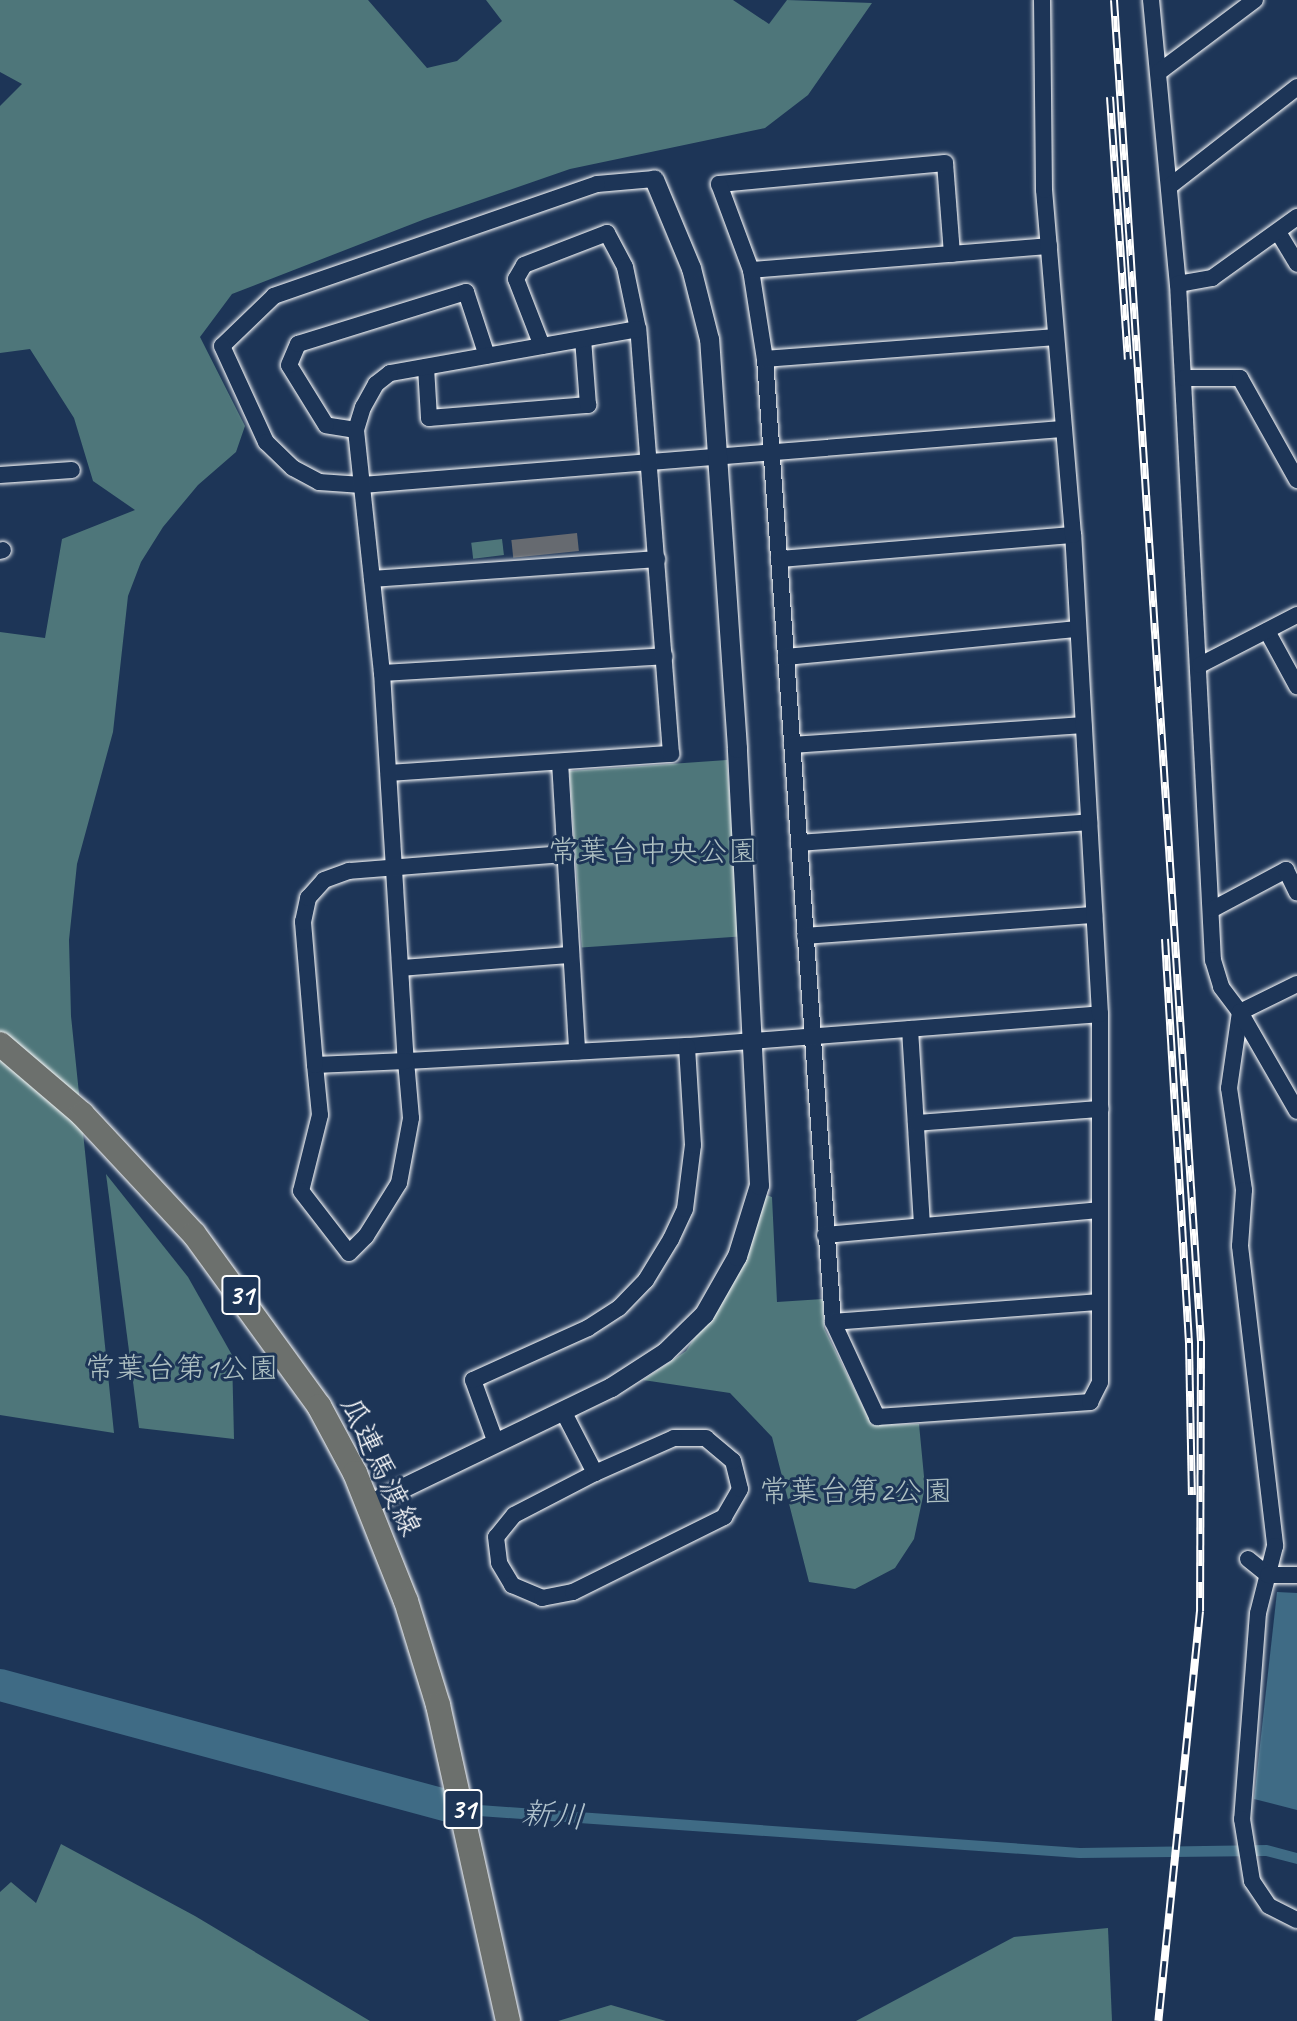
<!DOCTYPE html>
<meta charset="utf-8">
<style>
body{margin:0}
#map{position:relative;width:1297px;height:2021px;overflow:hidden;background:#1d3557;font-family:Caveat,"Klee One",sans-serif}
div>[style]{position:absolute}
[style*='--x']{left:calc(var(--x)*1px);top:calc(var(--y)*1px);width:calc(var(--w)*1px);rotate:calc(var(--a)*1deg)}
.green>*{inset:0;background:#4e767a;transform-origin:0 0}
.water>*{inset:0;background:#3f6b85}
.river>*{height:32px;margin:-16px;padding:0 16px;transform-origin:16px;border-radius:16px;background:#3f6b85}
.building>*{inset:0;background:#666a70;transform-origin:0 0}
.roads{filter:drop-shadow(0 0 2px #fff) drop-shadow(0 0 2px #fff)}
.minor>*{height:16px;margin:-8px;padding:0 8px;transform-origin:8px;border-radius:8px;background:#1d3557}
.tertiary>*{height:19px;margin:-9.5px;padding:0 9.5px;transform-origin:9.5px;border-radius:9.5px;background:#1d3557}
.primary>*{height:24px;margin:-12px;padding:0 12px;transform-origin:12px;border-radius:12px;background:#6c706d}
.rail>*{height:8px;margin-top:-4px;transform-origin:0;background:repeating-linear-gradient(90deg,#1d3557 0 16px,#fff 0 32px);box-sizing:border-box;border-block:2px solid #fff}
span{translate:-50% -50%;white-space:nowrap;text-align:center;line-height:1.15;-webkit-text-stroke:6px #1d3557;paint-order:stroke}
.shield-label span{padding:2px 5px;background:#1d3557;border:2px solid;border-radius:5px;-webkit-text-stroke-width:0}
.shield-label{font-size:28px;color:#fff;font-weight:700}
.park-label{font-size:30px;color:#afc1c3}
.street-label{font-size:30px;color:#fff}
.water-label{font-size:32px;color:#b2c4ce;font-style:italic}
</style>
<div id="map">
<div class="green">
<i style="clip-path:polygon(0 0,368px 0,427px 68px,457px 61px,502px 21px,486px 0,733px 0,769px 24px,787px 0,872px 3px,808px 95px,765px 128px,570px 169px,425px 219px,232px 294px,200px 337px,245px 426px,236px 452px,198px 485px,163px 527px,141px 562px,128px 596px,113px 732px,77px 864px,69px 940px,71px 1016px,114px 1433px,0 1415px,0 632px,45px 638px,62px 539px,135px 510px,93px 481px,74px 418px,30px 349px,0 353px,0 106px,22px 84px,0 72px)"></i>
<i style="left:502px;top:539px;width:16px;height:31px;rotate:83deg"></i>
<i style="left:727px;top:760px;width:177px;height:158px;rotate:86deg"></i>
<i style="clip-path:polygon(106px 1174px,188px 1277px,232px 1355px,234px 1439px,139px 1428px)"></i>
<i style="clip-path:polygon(763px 1194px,772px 1197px,777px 1302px,823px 1299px,824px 1328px,872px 1425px,919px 1424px,925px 1487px,914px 1539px,895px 1568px,855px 1589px,809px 1582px,772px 1437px,730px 1393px,643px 1380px,686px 1351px,745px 1260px)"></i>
<i style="clip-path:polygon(61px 1844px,195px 1916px,370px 2021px,0 2021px,0 1892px,11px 1882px,36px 1903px)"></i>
<i style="clip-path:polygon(1108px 1928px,1112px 2021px,856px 2021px,1014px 1937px)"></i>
<i style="clip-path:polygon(611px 2005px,666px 2021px,558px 2021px)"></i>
</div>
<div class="water">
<i style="clip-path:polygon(1277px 1592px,1297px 1593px,1297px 1810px,1254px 1799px)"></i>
<i style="clip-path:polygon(421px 1795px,452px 1803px,1080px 1848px,1267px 1845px,1297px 1853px,1297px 1864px,1266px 1856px,1079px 1858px,451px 1814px,418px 1806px)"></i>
</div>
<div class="river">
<i style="--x:0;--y:1685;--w:476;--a:15.1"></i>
</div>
<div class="building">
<i style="left:577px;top:533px;width:18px;height:66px;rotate:84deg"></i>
</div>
<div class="roads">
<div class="minor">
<i style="--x:1151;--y:0;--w:285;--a:84.6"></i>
<i style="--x:1178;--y:284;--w:677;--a:87.04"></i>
<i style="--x:1213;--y:960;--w:28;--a:73"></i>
<i style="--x:1221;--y:987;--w:31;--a:53"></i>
<i style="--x:1240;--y:1012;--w:77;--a:98.2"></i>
<i style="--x:1229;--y:1088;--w:103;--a:81.6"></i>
<i style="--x:1244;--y:1190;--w:56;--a:94.1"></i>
<i style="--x:1240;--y:1246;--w:302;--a:83.3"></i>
<i style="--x:1275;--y:1546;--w:69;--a:104.2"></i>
<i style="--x:1258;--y:1613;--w:207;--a:94.4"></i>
<i style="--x:1242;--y:1819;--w:63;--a:80.8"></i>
<i style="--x:1252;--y:1881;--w:30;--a:56"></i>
<i style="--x:1269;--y:1906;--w:31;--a:27"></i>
<i style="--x:1159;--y:72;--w:120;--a:-36.9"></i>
<i style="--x:654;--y:179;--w:57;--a:175"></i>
<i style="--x:597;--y:184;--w:342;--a:160.9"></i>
<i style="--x:274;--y:296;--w:72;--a:136.1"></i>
<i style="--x:222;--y:346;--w:106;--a:65.4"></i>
<i style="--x:266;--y:442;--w:37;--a:44"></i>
<i style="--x:293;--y:468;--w:30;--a:28"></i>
<i style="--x:319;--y:482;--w:43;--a:4"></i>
<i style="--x:362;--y:485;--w:702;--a:-4.57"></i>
<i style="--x:1170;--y:186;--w:161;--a:-37.9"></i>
<i style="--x:1278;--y:232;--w:37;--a:59"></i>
<i style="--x:952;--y:254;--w:91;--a:-94.4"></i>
<i style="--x:945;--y:163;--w:227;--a:174.7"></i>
<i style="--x:719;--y:184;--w:92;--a:69.6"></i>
<i style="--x:751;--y:270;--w:90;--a:81.1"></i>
<i style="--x:765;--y:359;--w:965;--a:85.96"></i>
<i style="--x:833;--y:1322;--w:267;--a:-4.3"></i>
<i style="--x:751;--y:270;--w:299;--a:-4.6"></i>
<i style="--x:1178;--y:284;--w:35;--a:-10"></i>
<i style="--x:1212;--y:278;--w:105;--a:-35.7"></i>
<i style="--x:542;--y:346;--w:72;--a:-111.2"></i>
<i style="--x:516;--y:279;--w:16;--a:-60"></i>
<i style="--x:524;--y:265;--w:89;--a:-21.1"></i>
<i style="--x:607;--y:233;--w:38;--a:62"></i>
<i style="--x:625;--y:267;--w:63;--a:78.2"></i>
<i style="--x:765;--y:359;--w:291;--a:-4.3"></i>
<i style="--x:426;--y:367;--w:51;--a:86.6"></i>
<i style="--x:429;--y:418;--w:160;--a:-4.7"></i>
<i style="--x:588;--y:405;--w:66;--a:-94.3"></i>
<i style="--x:1184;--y:378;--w:56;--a:0"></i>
<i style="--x:1240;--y:378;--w:117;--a:60.8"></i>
<i style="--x:356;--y:430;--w:30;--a:-171"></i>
<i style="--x:326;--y:425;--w:70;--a:-121.7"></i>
<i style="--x:289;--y:365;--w:23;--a:-67"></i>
<i style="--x:298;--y:344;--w:176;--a:-17.2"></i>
<i style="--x:466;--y:292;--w:67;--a:71.8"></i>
<i style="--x:0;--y:475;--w:72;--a:-4"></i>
<i style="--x:0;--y:551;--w:3;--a:-18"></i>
<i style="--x:779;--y:559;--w:295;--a:-4.7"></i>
<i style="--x:372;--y:579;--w:286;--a:-4"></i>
<i style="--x:1267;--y:631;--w:63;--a:61.4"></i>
<i style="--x:786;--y:657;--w:293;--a:-5.5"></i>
<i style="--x:1200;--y:665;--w:109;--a:-27.3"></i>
<i style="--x:382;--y:673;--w:283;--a:-3.4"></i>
<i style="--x:792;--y:745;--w:292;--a:-3.9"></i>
<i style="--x:560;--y:762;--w:290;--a:86.6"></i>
<i style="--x:389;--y:773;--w:283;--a:-3.9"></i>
<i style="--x:671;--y:754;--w:426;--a:-94.4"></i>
<i style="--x:638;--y:329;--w:252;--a:169.9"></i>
<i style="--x:390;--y:373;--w:18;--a:142"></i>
<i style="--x:376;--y:384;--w:26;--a:119"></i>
<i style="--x:363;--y:407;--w:24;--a:107"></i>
<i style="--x:356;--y:430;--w:244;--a:83.9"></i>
<i style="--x:382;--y:673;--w:389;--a:86.5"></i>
<i style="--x:406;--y:1061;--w:281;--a:-3.1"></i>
<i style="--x:687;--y:1046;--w:414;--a:-4.4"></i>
<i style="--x:799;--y:843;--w:291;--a:-4.1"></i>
<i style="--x:1213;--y:909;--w:83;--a:-28.1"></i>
<i style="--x:1286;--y:870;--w:25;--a:64"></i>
<i style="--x:805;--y:936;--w:290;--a:-4.2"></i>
<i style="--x:401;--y:968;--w:170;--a:-4.4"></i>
<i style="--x:1297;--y:984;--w:64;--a:153.8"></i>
<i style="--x:1240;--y:1012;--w:114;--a:60.1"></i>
<i style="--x:910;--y:1029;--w:197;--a:86.5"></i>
<i style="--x:315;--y:1065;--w:50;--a:84.3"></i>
<i style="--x:320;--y:1115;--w:78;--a:104"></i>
<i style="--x:301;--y:1191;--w:78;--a:52.3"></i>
<i style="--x:349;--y:1253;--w:24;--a:-45"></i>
<i style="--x:366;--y:1236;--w:62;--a:-58.1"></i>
<i style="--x:399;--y:1183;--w:66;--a:-79.5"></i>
<i style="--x:411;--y:1118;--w:57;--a:-95"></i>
<i style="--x:406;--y:1061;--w:91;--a:177.5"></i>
<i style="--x:315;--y:1065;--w:144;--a:-94.8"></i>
<i style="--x:303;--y:922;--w:25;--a:-78"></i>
<i style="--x:308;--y:898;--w:24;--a:-48"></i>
<i style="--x:324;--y:880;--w:27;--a:-20"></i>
<i style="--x:349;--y:871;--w:217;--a:-4.5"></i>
<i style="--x:916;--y:1123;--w:185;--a:-4.4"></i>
<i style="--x:825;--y:1235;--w:275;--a:-5.2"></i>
<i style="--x:833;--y:1322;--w:105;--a:65.1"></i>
<i style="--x:877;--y:1417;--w:214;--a:-4"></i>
<i style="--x:1090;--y:1402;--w:22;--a:-63"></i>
<i style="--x:1100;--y:1382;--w:368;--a:-90"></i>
<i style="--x:1100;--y:1014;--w:480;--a:-93.2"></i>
<i style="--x:1073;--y:535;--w:346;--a:-94.8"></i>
<i style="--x:1044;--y:190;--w:190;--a:-90.6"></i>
<i style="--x:563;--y:1411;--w:70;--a:62.7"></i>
<i style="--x:595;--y:1473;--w:91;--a:152.6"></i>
<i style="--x:514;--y:1515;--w:28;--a:129"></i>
<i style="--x:496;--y:1537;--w:26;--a:83"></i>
<i style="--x:499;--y:1563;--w:26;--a:59"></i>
<i style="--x:512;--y:1585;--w:33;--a:23"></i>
<i style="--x:542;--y:1598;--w:32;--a:-11"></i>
<i style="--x:573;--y:1592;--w:169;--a:-26.4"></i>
<i style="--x:724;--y:1517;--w:32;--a:-60"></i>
<i style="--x:740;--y:1489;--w:29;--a:-104"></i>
<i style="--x:733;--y:1461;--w:35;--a:-140"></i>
<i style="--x:706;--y:1438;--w:32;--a:180"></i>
<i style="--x:674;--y:1438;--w:86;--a:156.1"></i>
<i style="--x:496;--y:1443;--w:67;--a:-110.1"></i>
<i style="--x:473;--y:1380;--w:126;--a:-24.3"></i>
<i style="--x:588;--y:1328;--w:37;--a:-33"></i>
<i style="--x:619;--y:1308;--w:39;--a:-46"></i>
<i style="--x:646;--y:1280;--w:48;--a:-58.6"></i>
<i style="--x:671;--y:1239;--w:33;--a:-65"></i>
<i style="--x:685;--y:1209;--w:64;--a:-82.9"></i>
<i style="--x:693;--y:1145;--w:99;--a:-93.5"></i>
<i style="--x:1248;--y:1559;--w:26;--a:39"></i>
<i style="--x:1268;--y:1575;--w:29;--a:0"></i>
</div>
<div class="tertiary">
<i style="--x:369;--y:1504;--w:269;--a:-25.8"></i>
<i style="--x:611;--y:1387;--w:64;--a:-32.9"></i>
<i style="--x:665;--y:1352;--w:54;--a:-44.3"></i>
<i style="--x:704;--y:1314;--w:67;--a:-60.4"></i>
<i style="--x:737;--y:1256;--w:74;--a:-72.8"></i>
<i style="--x:759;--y:1185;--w:438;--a:-92.9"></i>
<i style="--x:737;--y:748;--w:410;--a:-93.9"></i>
<i style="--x:709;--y:339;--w:73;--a:-104.2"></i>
<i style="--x:691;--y:268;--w:96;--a:-112.6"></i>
</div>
<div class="primary">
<i style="--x:0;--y:1044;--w:108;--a:40.5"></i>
<i style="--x:82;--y:1114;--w:164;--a:47"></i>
<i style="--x:194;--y:1234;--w:213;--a:54"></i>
<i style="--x:319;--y:1406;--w:76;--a:61.8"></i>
<i style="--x:355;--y:1473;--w:138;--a:68.3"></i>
<i style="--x:406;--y:1601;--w:109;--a:72.9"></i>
<i style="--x:438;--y:1705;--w:324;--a:77.5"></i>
</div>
</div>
<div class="rail">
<i style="--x:1114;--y:0;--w:1345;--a:86.29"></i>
<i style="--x:1201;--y:1342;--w:269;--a:90.2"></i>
<i style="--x:1200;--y:1611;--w:412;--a:95.8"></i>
<i style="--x:1110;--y:97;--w:263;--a:86.1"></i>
<i style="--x:1165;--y:939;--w:405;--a:86.6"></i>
<i style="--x:1189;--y:1343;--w:152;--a:88.9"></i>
</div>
<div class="shield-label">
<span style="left:241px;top:1295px">31</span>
<span style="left:463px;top:1809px">31</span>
</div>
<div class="park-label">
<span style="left:653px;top:851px">常葉台中央公園</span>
<span style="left:182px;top:1368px">常葉台第1公園</span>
<span style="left:856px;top:1491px">常葉台第2公園</span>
</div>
<div class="street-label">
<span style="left:381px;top:1466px;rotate:65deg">瓜連馬渡線</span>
</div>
<div class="water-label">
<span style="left:553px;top:1816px;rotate:4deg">新川</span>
</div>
</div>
